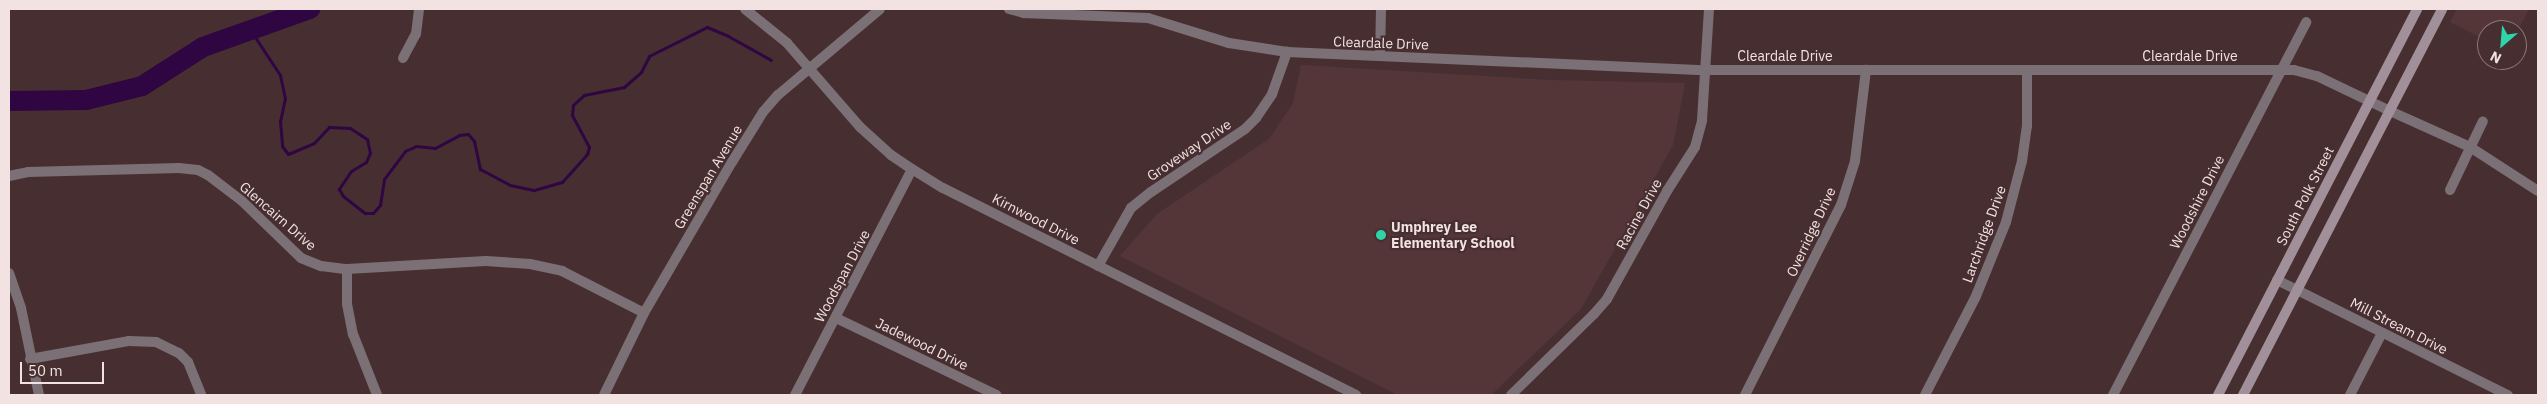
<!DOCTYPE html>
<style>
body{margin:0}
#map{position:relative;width:2547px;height:404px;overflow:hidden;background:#472f31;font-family:"IBM Plex Sans",sans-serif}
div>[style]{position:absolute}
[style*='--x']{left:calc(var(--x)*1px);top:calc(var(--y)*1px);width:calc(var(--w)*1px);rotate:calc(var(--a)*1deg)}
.built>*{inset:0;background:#553638}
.stream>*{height:3px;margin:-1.5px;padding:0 1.5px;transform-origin:1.5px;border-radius:1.5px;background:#2f0642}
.river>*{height:20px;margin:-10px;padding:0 10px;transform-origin:10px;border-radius:10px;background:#2f0642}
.minor>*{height:10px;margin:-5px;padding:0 5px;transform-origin:5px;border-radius:5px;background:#7b7076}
.tertiary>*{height:10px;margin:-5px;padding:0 5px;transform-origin:5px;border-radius:5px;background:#7b7076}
.secondary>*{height:10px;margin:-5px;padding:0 5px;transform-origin:5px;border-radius:5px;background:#a19099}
.dots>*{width:14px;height:14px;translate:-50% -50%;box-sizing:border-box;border:2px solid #472f31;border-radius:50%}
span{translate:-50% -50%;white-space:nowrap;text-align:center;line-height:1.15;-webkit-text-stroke:4.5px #472f31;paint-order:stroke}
.street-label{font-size:14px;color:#f2e2e2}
.poi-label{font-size:14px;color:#f2e2e2;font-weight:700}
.left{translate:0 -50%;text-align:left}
.frame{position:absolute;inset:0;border:10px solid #f2e2e2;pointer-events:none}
.north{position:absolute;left:2477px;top:20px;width:50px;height:50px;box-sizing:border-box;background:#472f31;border:1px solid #8b7778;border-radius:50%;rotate:207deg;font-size:14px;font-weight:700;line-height:20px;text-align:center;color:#f2e2e2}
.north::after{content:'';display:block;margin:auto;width:18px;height:22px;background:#30d4a9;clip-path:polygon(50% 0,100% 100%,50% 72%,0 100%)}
.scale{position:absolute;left:20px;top:362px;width:84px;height:22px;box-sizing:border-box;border:2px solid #f2e2e2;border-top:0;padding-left:6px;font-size:15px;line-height:18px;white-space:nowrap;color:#f2e2e2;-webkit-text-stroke:4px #472f31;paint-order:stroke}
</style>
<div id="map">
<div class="built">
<i style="clip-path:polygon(2457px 9px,2529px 9px,2517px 32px,2487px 30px,2487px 41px,2450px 22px)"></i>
<i style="clip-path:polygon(1301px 65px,1551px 80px,1685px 83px,1673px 145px,1581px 309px,1491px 395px,1398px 395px,1120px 256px,1157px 214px,1269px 139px,1293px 103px)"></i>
</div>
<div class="stream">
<i style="--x:251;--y:31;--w:53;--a:56.6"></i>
<i style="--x:280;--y:75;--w:24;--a:78"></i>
<i style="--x:285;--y:98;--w:24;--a:102"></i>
<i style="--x:280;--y:121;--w:25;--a:85"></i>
<i style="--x:282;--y:146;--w:10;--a:53"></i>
<i style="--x:288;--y:154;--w:28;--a:-23"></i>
<i style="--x:314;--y:143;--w:22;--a:-47"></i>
<i style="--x:329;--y:127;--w:21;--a:3"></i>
<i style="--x:350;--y:128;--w:20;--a:33"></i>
<i style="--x:367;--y:139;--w:14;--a:78"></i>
<i style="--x:370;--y:153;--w:10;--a:114"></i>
<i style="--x:366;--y:162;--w:17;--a:149"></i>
<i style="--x:351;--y:171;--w:22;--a:124"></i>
<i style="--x:339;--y:189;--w:8;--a:60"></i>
<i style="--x:343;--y:196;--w:28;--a:38"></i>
<i style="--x:365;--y:213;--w:8;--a:0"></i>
<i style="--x:373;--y:213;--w:11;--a:-49"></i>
<i style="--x:380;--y:205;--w:26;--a:-81"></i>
<i style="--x:384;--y:179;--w:35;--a:-53"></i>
<i style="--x:405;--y:151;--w:12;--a:-24"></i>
<i style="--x:416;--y:146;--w:19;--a:6"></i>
<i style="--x:435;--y:148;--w:27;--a:-28"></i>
<i style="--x:459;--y:135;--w:9;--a:-6"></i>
<i style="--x:468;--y:134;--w:9;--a:49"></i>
<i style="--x:474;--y:141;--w:29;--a:78"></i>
<i style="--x:480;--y:169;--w:34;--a:28"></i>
<i style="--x:510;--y:185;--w:25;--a:12"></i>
<i style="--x:534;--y:190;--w:29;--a:-16"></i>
<i style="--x:562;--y:182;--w:38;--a:-48"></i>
<i style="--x:587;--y:154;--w:7;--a:-74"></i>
<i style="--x:589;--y:147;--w:36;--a:-118"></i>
<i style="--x:572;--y:115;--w:10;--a:-84"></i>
<i style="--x:573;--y:105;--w:15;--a:-42"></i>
<i style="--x:584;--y:95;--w:41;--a:-11.3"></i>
<i style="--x:624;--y:87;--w:23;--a:-41"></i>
<i style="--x:641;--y:72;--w:18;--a:-63"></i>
<i style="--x:649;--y:56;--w:65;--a:-26.6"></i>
<i style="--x:707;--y:27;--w:23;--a:23"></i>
<i style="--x:728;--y:36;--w:49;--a:29.2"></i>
</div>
<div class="river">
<i style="--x:9;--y:101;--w:77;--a:-0.7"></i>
<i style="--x:86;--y:100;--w:58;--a:-14"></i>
<i style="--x:142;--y:86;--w:72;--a:-32.6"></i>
<i style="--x:203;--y:47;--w:114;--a:-19.6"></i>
</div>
<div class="minor">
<i style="--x:1380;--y:56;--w:47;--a:-88.8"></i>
<i style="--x:403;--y:58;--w:27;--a:-62"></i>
<i style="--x:416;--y:34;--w:25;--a:-83"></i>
<i style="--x:2390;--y:111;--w:88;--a:24.2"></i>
<i style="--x:2470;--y:147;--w:81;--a:32.9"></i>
<i style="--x:9;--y:176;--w:19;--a:-12"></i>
<i style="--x:28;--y:172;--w:151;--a:-1.5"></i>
<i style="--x:179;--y:168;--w:19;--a:6"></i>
<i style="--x:198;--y:170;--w:11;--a:27"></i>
<i style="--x:208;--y:175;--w:43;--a:37.4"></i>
<i style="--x:242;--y:201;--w:82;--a:44"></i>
<i style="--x:301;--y:258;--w:22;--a:22"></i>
<i style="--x:321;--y:266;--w:26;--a:7"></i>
<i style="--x:347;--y:269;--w:139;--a:-3.3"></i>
<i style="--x:486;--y:261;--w:44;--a:3.9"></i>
<i style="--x:530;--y:264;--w:33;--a:12"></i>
<i style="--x:562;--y:271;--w:92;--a:27.1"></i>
<i style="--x:2450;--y:190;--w:76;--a:-64.4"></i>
<i style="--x:347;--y:269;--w:35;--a:90"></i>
<i style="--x:347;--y:304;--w:31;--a:79"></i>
<i style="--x:353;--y:334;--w:66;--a:68.5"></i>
<i style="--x:9;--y:273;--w:37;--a:71"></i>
<i style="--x:21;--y:308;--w:89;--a:78.3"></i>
<i style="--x:2277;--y:280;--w:258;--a:26.5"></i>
<i style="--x:836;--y:318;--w:178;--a:25.6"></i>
<i style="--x:30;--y:359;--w:101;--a:-10.3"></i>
<i style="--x:129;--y:341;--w:27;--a:2"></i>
<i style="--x:156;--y:342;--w:25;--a:26"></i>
<i style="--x:179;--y:353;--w:13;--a:45"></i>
<i style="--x:188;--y:362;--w:35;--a:68"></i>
<i style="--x:795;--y:395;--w:254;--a:-62.6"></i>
<i style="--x:1745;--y:395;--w:213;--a:-63.2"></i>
<i style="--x:1841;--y:205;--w:46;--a:-72.3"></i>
<i style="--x:1855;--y:161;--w:92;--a:-83.1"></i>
<i style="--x:1925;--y:395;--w:111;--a:-62.7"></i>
<i style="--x:1976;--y:296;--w:80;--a:-67.9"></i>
<i style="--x:2006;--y:222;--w:63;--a:-75.3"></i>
<i style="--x:2022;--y:161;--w:35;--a:-82"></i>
<i style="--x:2027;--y:126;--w:56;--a:-90"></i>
<i style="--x:2113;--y:395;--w:420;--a:-62.6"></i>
<i style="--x:2350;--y:395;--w:70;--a:-62.7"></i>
</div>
<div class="tertiary">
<i style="--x:745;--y:9;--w:54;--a:39"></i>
<i style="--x:787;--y:43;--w:111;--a:49"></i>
<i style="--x:860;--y:127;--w:42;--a:42.1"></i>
<i style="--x:891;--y:155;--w:25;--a:34"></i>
<i style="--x:912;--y:169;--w:36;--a:32"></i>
<i style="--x:943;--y:188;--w:462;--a:26.6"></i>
<i style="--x:1009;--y:9;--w:16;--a:15"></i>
<i style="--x:1024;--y:13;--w:124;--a:2.3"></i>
<i style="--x:1148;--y:18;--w:85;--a:17.2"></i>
<i style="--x:1229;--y:43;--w:59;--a:8.8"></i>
<i style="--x:1287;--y:52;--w:417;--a:2.5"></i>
<i style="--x:1704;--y:70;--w:590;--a:0"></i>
<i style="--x:2294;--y:70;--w:24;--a:15"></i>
<i style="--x:2317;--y:76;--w:81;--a:25.6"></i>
<i style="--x:1098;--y:266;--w:67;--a:-60.4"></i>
<i style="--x:1131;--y:208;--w:26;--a:-39"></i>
<i style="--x:1151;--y:192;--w:113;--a:-33.8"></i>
<i style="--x:1245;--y:129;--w:16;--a:-45"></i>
<i style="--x:1256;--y:118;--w:29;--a:-56"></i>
<i style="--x:1272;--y:94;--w:45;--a:-70.3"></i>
<i style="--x:604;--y:395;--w:91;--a:-64"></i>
<i style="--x:644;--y:313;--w:175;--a:-59.8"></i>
<i style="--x:732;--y:162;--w:59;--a:-58.2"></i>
<i style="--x:763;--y:112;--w:23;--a:-49"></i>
<i style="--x:778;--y:95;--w:133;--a:-40.1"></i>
<i style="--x:1511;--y:395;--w:116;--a:-44.3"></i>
<i style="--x:1594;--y:314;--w:20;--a:-49"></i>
<i style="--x:1607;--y:299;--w:124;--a:-60.9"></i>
<i style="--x:1667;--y:191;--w:52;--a:-57.5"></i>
<i style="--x:1695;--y:147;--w:28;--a:-75"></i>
<i style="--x:1702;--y:120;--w:111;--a:-86.4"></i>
</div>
<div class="secondary">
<i style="--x:2218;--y:395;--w:434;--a:-62.7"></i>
<i style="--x:2243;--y:395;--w:434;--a:-62.7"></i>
</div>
<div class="dots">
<i style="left:1381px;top:235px;background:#30d4a9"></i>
</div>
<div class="street-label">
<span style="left:1381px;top:43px;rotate:2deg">Cleardale Drive</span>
<span style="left:1785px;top:56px">Cleardale Drive</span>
<span style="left:2190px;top:56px">Cleardale Drive</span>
<span style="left:1189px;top:150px;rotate:-34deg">Groveway Drive</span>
<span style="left:708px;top:177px;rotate:-59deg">Greenspan Avenue</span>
<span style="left:2305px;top:196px;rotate:-63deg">South Polk Street</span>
<span style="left:2197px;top:202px;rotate:-63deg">Woodshire Drive</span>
<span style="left:1639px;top:214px;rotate:-61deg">Racine Drive</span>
<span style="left:278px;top:216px;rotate:41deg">Glencairn Drive</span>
<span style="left:1036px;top:219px;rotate:27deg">Kirnwood Drive</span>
<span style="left:1811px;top:232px;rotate:-65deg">Overridge Drive</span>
<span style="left:1984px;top:234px;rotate:-70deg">Larchridge Drive</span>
<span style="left:842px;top:276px;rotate:-62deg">Woodspan Drive</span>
<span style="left:2399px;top:326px;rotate:27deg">Mill Stream Drive</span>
<span style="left:922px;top:344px;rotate:26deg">Jadewood Drive</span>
</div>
<div class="poi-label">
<span class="left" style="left:1391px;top:235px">Umphrey Lee<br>Elementary School</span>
</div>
<div class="frame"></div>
<div class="north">N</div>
<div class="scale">50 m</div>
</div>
